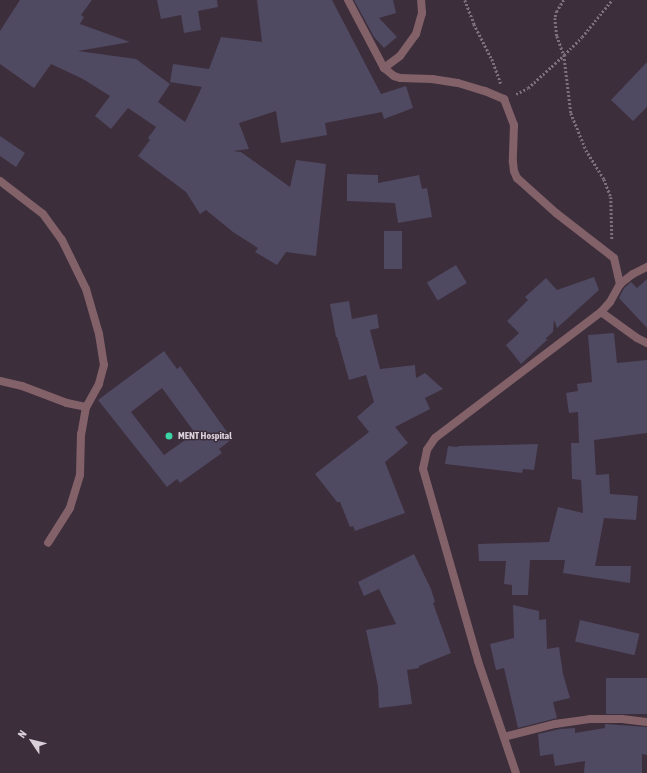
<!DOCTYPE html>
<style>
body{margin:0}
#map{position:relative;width:647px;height:773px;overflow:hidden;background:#3c2e3b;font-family:"Asap Condensed",sans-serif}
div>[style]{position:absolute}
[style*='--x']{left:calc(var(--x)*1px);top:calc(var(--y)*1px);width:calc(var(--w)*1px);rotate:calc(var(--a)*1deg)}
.building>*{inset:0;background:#504962;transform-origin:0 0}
.path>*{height:2.5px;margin-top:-1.25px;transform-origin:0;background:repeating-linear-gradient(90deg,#7d717c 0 2px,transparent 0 4px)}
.service>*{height:8px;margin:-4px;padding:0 4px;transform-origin:4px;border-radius:4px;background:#836169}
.minor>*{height:8px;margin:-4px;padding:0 4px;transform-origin:4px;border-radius:4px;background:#836169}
.dots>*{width:11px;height:11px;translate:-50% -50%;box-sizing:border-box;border:2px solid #3c2e3b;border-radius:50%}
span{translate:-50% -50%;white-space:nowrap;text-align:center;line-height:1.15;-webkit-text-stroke:3px #3c2e3b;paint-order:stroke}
.poi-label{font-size:10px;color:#d9cfd8;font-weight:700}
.left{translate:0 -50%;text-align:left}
.north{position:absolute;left:12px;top:721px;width:40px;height:40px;-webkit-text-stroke:3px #3c2e3b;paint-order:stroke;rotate:305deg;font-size:11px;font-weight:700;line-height:16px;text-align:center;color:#d9cfd8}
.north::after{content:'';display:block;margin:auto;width:14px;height:18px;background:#d9cfd8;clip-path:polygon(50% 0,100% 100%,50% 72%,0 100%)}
</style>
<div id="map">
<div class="building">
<i style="clip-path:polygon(20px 0,92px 0,81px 15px,84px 17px,80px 24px,130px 42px,78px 51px,136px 59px,170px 84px,158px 102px,185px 122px,202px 87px,170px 82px,173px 64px,209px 69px,221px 37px,262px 42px,257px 0,332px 0,381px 94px,406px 86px,413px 108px,384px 119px,382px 112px,325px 123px,327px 135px,281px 143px,276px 111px,239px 123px,249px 149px,233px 151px,241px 152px,290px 187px,296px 160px,326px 164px,316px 256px,286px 252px,277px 265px,255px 252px,258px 248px,233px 232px,206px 210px,200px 214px,186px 192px,138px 156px,150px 140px,148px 138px,156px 127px,128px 108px,111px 129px,95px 116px,110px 96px,83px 79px,51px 64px,34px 88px,0 64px,0 31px)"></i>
<i style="clip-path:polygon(157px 0,217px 0,218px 7px,198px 11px,201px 30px,184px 33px,181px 15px,161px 19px)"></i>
<i style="clip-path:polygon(354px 0,393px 0,396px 13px,379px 18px,397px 37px,384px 48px,374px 37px)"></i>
<i style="clip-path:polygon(647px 62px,647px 107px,633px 121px,611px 100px)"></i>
<i style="clip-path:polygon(0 136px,25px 153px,16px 167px,0 156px)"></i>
<i style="clip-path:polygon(347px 174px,378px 175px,378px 183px,419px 175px,422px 189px,427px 188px,432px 217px,398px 223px,395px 203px,347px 201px)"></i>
<i style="left:384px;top:231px;width:18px;height:38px"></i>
<i style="left:456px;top:265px;width:21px;height:34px;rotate:59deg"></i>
<i style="clip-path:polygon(594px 277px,599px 290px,557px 328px,554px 320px,553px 332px,545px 339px,548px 339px,521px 364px,506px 345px,519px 333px,507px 321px,528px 300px,525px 297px,546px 278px,557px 290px)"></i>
<i style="clip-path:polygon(647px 279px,647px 328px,619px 298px,624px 288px,631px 282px,637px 288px)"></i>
<i style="clip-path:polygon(349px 301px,352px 319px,377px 314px,379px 328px,370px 330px,380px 369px,415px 365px,416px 378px,425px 373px,443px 389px,425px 398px,430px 409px,395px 427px,408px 443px,385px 462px,405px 513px,355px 531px,353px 526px,350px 527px,340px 502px,337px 502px,315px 474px,369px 432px,357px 417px,374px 402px,366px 375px,349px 380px,337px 337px,336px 337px,330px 304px)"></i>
<i style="clip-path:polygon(614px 333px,617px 363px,647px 360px,647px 433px,594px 440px,596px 475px,609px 474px,610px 494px,638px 496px,636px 520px,604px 518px,595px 566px,631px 566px,630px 583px,563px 573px,565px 560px,530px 560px,528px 595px,512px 595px,512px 585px,504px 584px,506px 561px,479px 561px,478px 544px,549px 542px,558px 507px,583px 513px,581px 480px,572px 479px,571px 443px,579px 443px,578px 412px,569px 413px,566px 393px,578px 391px,577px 384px,592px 382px,588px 335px)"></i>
<i style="clip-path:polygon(evenodd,164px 351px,177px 369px,180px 366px,232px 439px,219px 449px,222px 453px,180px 483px,177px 479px,167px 487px,98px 400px,164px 351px,162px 388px,195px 433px,164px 455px,131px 412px,162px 388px)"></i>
<i style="clip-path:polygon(538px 444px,534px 470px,523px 469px,522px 473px,445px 464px,448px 446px,458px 447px,458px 446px)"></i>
<i style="clip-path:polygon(414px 554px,431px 589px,435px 602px,433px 603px,451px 653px,419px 666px,419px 668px,407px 670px,412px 704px,379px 708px,378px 686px,366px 630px,396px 624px,379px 589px,364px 596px,358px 582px)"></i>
<i style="clip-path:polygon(513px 605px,539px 611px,539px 620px,546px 619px,547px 649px,559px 647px,563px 674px,570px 698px,553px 702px,557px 718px,518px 728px,504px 668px,496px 670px,490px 644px,514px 638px)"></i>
<i style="left:580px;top:620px;width:61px;height:22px;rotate:13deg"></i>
<i style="left:606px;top:678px;width:41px;height:36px"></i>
<i style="clip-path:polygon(605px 724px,647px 727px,647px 755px,642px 754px,642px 773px,584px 773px,585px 761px,555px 766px,553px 754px,540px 756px,538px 734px,560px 729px,575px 728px,575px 733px,605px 728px)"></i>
</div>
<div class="path">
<i style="--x:465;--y:0;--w:26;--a:69"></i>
<i style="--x:474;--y:24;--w:39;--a:63"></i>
<i style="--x:492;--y:59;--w:27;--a:70"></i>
<i style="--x:564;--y:0;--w:13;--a:122"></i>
<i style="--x:557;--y:11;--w:7;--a:106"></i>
<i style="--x:555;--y:18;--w:18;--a:84"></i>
<i style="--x:557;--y:36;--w:20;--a:70"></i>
<i style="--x:564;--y:55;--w:58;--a:83.1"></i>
<i style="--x:571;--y:113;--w:40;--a:68"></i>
<i style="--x:586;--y:150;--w:34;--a:58"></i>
<i style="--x:604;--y:179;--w:19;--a:69"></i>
<i style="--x:611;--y:197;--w:42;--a:88.6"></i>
<i style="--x:516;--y:94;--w:13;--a:-27"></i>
<i style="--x:528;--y:88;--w:49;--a:-42.5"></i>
<i style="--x:564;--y:55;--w:25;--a:-45"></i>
<i style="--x:582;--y:37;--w:48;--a:-51"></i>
</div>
<div class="service">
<i style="--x:0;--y:181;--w:54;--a:37.5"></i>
<i style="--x:43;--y:214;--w:32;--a:54"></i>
<i style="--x:62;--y:240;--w:55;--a:63.9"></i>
<i style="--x:86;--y:289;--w:47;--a:73.9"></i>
<i style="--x:99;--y:334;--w:31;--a:81"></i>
<i style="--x:104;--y:365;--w:20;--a:105"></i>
<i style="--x:99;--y:384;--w:26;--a:119"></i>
<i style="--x:86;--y:407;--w:27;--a:100"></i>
<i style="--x:81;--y:434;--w:41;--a:91.4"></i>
<i style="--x:80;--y:475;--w:34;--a:107"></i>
<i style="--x:70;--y:508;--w:41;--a:122.2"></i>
<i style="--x:0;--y:381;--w:23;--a:13"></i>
<i style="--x:22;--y:386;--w:48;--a:20.7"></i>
<i style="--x:67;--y:403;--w:19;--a:12"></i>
</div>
<div class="minor">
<i style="--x:348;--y:0;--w:77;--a:62.1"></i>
<i style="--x:384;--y:68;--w:13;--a:39"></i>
<i style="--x:394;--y:76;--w:6;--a:18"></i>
<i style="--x:400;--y:78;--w:32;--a:2"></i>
<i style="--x:432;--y:79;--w:26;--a:9"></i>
<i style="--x:458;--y:83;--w:28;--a:17"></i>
<i style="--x:485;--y:91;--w:21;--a:23"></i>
<i style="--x:504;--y:99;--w:28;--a:69"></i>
<i style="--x:514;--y:125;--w:37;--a:92"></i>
<i style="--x:513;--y:162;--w:9;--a:84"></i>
<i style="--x:514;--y:171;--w:8;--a:67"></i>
<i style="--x:517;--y:178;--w:52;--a:41.9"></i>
<i style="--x:556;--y:213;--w:73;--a:37.8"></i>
<i style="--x:614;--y:258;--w:27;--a:77"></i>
<i style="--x:620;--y:284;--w:21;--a:119"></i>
<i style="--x:610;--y:302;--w:13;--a:132"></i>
<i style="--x:601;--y:312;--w:208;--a:142.8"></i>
<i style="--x:435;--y:438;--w:14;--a:124"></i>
<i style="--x:427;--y:450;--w:19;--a:102"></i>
<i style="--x:423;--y:469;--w:200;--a:74"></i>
<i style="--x:478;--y:661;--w:118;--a:71.3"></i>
<i style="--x:384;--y:68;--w:20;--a:-37"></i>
<i style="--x:400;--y:56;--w:27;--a:-54"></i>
<i style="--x:416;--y:34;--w:22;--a:-74"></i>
<i style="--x:422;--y:13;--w:13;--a:-94"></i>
<i style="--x:620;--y:284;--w:16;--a:-38"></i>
<i style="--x:633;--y:274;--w:16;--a:-27"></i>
<i style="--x:601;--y:312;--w:44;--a:35.8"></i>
<i style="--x:637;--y:338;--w:11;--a:27"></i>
<i style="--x:504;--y:737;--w:53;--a:-14.3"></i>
<i style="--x:555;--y:724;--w:35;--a:-8"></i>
<i style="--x:590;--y:719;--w:32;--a:0"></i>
<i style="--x:622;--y:719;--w:25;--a:7"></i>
</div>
<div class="dots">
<i style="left:169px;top:436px;background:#3bd4a4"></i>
</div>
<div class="poi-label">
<span class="left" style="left:178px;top:436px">MENT Hospital</span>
</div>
<div class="north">N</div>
</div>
